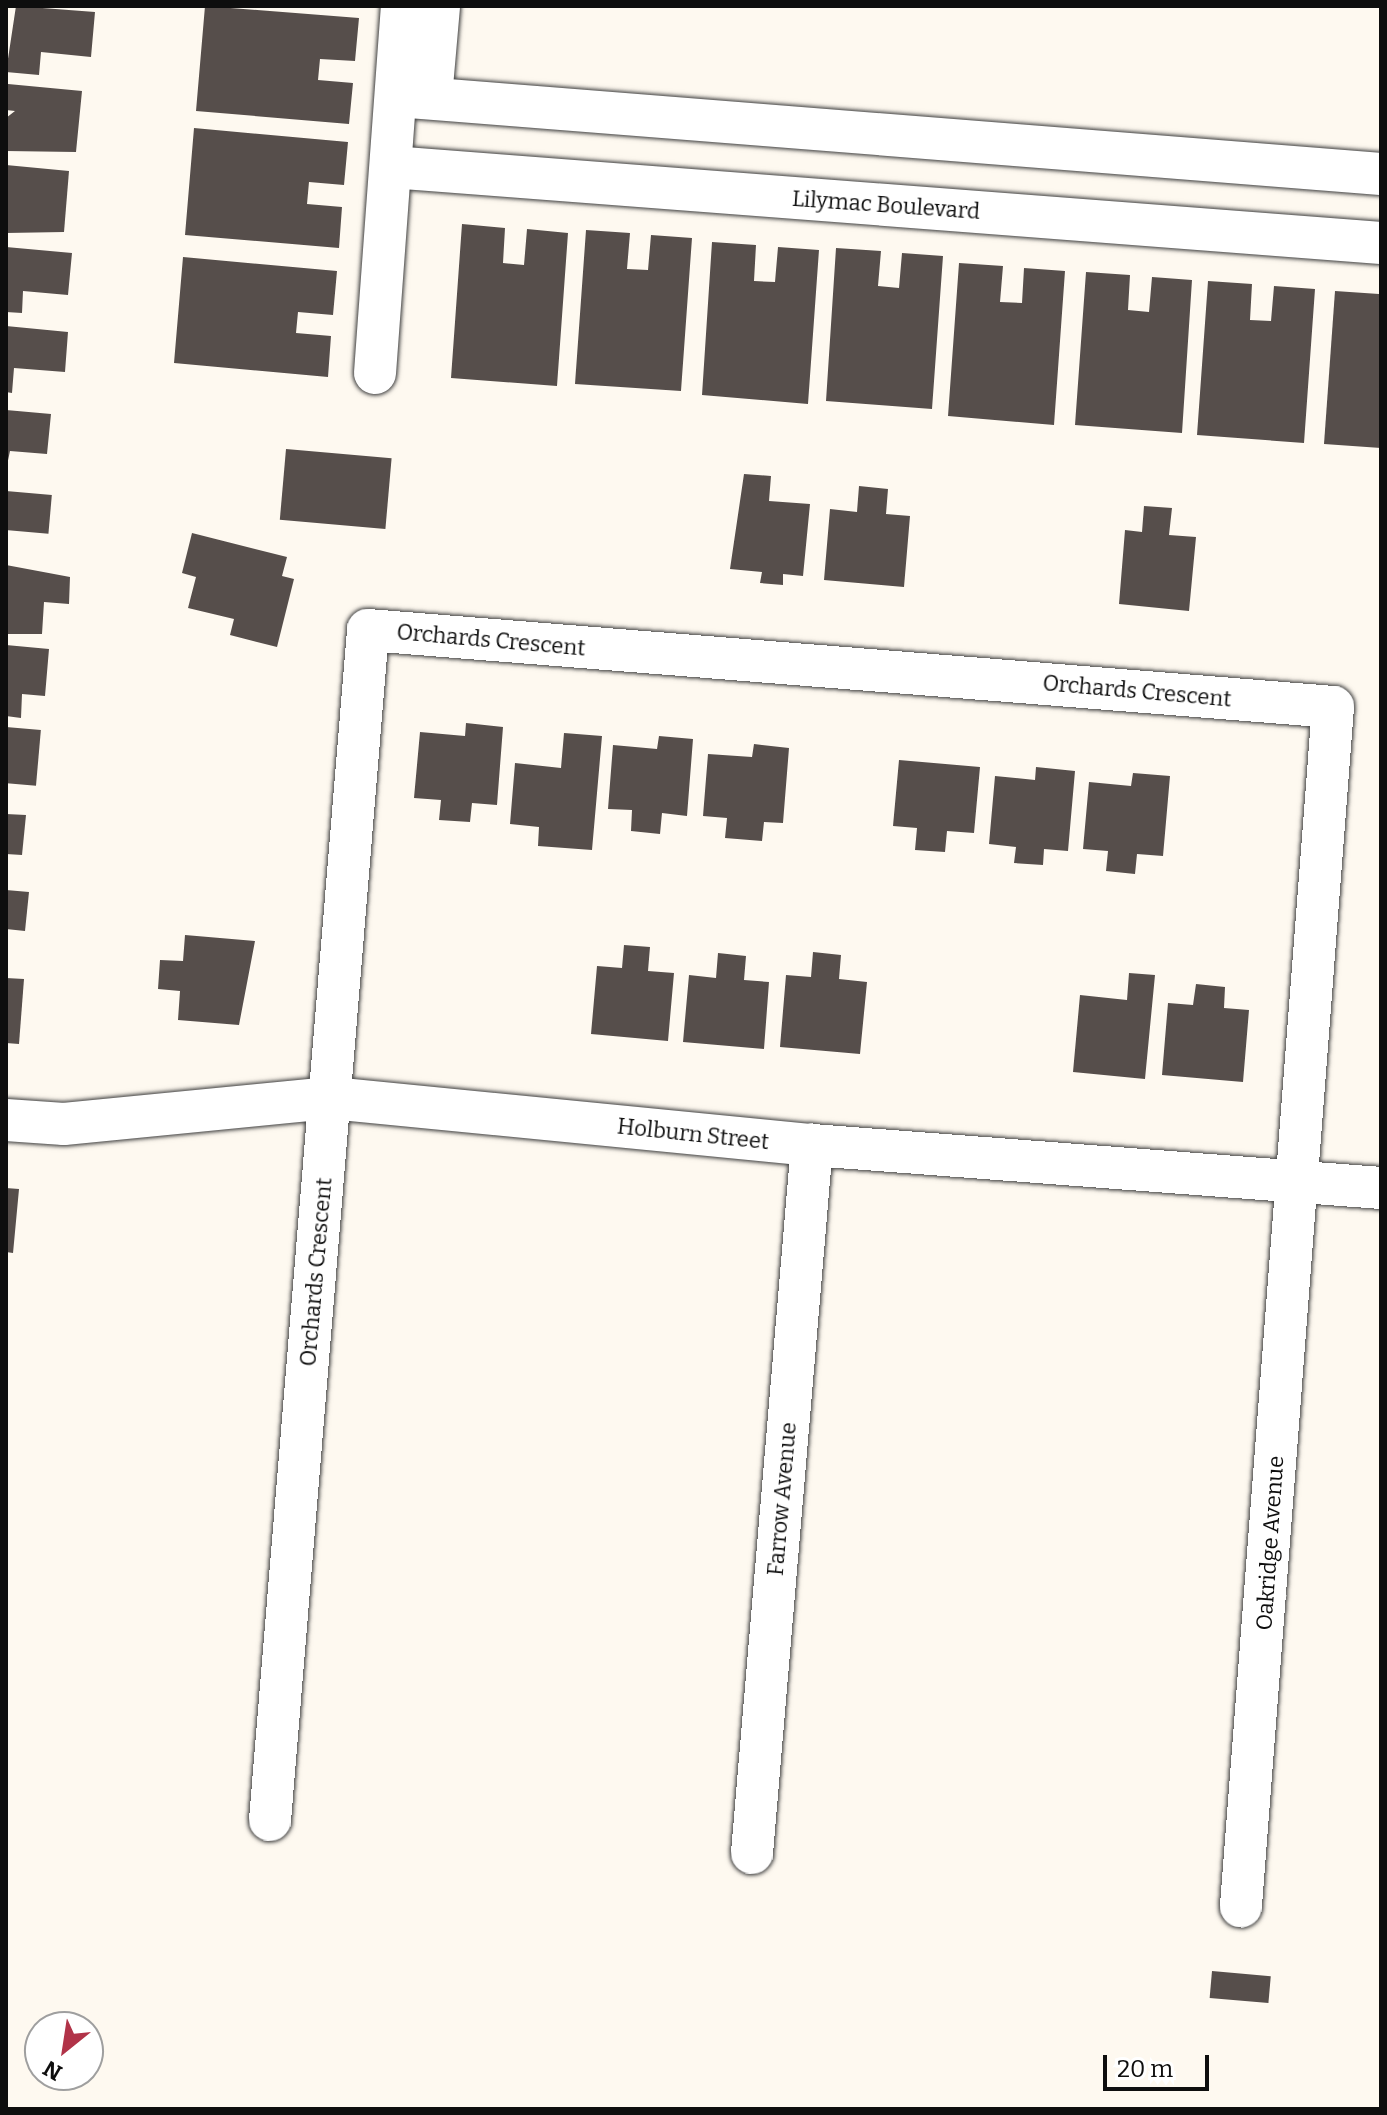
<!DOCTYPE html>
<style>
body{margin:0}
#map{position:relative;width:1387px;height:2115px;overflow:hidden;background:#fef9f0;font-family:Bitter,serif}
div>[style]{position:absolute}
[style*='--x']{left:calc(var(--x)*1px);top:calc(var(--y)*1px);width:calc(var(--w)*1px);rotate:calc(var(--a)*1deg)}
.building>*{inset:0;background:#564e4b;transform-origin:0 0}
.roads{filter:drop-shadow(0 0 2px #414141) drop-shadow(0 0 2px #414141)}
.minor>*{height:42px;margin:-21px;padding:0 21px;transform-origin:21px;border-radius:21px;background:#fff}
span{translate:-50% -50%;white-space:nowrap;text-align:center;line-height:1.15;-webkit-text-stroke:8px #fff;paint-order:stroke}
.street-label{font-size:22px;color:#0e0e0e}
.frame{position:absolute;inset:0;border:8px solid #0e0e0e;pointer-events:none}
.north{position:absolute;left:24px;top:2011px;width:80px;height:80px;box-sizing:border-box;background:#fff;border:2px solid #9f9f9f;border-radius:50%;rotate:210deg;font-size:22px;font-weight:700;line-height:32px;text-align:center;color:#0e0e0e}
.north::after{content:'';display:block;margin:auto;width:28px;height:36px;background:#b13348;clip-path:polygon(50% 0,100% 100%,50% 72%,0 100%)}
.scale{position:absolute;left:1103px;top:2055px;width:106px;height:36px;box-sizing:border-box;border:4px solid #0e0e0e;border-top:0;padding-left:10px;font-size:24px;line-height:28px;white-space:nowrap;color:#0e0e0e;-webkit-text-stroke:6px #fff;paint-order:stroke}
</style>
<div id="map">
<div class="building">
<i style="clip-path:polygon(16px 6px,95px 12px,91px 57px,41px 52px,39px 75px,6px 72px)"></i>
<i style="clip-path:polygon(205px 6px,359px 18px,355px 61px,320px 59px,318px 80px,353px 83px,349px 124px,196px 111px)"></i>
<i style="clip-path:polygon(8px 84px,82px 91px,76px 152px,6px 151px,6px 118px,15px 111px,6px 110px)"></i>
<i style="clip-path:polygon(194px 128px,348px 142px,344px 185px,309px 182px,307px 204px,342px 207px,339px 248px,185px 235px)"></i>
<i style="clip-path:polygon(6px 165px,69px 171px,64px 232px,6px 233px)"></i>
<i style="clip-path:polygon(462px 224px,505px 228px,503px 263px,524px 265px,527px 229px,568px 233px,557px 386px,451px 378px)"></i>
<i style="clip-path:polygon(586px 230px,630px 233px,627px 269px,648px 270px,651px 235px,692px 238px,681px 391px,575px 384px)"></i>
<i style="clip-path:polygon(712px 242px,756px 245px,754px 281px,775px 282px,778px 247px,819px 250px,808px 404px,702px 395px)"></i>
<i style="clip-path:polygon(6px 247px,72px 253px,68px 295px,23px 291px,22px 313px,6px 312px)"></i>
<i style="clip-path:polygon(836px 248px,881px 251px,878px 286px,899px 288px,902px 253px,943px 256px,932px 409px,826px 401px)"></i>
<i style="clip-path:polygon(183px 257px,337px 271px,333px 315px,298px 312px,296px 333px,331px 336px,328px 377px,174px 363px)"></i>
<i style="clip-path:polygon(959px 263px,1003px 266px,1000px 302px,1022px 303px,1024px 268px,1065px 271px,1054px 425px,948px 416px)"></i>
<i style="clip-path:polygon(1086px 272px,1130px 275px,1128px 310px,1149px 312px,1152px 277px,1192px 280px,1182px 433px,1075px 425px)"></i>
<i style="clip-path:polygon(1208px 281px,1252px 284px,1250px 320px,1271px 321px,1274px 286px,1315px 289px,1304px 443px,1197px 435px)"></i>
<i style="clip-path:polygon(1335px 291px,1379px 294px,1381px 448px,1324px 444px)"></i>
<i style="clip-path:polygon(6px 326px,68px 332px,65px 372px,14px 368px,12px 393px,6px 392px)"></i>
<i style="clip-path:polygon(6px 410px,51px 414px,47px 454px,10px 451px,6px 470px)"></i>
<i style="left:286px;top:449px;width:106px;height:71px;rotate:5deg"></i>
<i style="clip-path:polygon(744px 474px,771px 476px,769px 501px,810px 504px,803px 576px,783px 574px,783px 585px,760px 583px,762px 572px,730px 569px)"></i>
<i style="clip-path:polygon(859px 486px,888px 489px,886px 514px,910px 516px,904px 587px,824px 580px,830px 509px,857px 512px)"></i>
<i style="left:6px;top:491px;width:46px;height:39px;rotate:5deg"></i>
<i style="clip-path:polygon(1144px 506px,1172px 508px,1169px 535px,1196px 537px,1189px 611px,1119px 604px,1125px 530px,1142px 532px)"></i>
<i style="clip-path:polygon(192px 533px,287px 557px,282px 576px,294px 579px,277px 647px,230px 635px,234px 619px,188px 608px,196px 577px,182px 573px)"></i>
<i style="clip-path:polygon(6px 565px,70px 577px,69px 604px,44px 602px,42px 634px,6px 634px)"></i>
<i style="clip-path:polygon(6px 645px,49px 649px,45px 696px,22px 694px,21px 718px,6px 716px)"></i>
<i style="clip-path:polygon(466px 723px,503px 727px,497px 805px,472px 803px,470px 822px,439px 820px,441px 800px,414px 798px,420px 732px,465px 736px)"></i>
<i style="left:6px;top:727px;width:35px;height:56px;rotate:5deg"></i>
<i style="clip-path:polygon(564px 733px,602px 736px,592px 850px,538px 846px,539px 827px,510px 824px,515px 763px,561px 768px)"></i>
<i style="clip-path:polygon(659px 736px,693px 739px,687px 816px,662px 813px,660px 834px,631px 831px,632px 810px,608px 809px,613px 745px,657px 749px)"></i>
<i style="clip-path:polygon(754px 744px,789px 748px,783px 823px,764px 822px,762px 841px,725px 838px,727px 818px,703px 816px,708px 754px,752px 757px)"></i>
<i style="clip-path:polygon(899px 760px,980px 767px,974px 833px,947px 831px,945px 852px,915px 850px,917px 828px,893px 826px)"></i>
<i style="clip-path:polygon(1036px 767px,1075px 771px,1068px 851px,1044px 849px,1043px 865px,1014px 863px,1016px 847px,989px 844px,995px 776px,1035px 780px)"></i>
<i style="clip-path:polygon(1133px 773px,1170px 776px,1163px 856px,1137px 854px,1135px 874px,1106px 871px,1108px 851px,1083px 849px,1089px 782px,1131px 786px)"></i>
<i style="clip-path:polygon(6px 814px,26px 815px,22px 855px,6px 854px)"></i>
<i style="clip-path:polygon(6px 890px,29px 892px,25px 931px,6px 929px)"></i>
<i style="clip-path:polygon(185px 935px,255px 941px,239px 1025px,178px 1020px,180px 991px,158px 989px,160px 960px,183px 961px)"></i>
<i style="clip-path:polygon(624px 945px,650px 947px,648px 971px,674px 973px,668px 1041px,591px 1034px,597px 966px,622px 968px)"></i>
<i style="clip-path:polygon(813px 952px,841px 955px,839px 979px,867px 982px,860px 1054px,780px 1047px,786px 975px,811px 977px)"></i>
<i style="clip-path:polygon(718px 953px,746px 956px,744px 980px,769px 982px,764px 1049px,683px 1042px,689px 975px,716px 978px)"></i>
<i style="clip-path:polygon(1129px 973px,1155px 975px,1145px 1079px,1073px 1072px,1080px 995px,1127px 1000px)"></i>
<i style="clip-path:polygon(6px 978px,24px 979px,19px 1044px,6px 1043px)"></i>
<i style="clip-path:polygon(1196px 984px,1225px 987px,1224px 1008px,1249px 1010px,1243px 1082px,1162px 1075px,1168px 1003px,1193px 1005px)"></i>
<i style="clip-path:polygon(6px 1188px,19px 1189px,13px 1253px,6px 1252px)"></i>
<i style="left:1212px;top:1971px;width:59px;height:27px;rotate:5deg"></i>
</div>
<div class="roads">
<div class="minor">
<i style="--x:397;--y:96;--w:987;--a:4.53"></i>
<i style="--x:431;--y:98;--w:92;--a:-85"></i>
<i style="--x:391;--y:167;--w:993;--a:4.39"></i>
<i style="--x:375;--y:373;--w:368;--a:-85.8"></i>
<i style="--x:6;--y:1120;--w:58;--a:3.9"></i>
<i style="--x:64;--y:1124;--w:268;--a:-5.6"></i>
<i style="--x:331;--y:1098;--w:483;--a:5.6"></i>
<i style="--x:812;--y:1145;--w:571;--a:4.32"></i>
<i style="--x:270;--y:1820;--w:1194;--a:-85.29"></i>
<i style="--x:368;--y:630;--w:968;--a:4.56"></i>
<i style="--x:1333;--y:707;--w:1203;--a:94.39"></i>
<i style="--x:752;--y:1853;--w:711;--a:-85.16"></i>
</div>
</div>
<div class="street-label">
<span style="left:886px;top:205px;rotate:4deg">Lilymac Boulevard</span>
<span style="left:491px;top:640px;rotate:5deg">Orchards Crescent</span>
<span style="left:1137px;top:691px;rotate:5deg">Orchards Crescent</span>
<span style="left:693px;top:1134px;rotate:6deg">Holburn Street</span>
<span style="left:316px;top:1272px;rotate:-85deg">Orchards Crescent</span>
<span style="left:782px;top:1499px;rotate:-85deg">Farrow Avenue</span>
<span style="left:1270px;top:1543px;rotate:-86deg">Oakridge Avenue</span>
</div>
<div class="frame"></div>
<div class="north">N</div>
<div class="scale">20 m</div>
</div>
